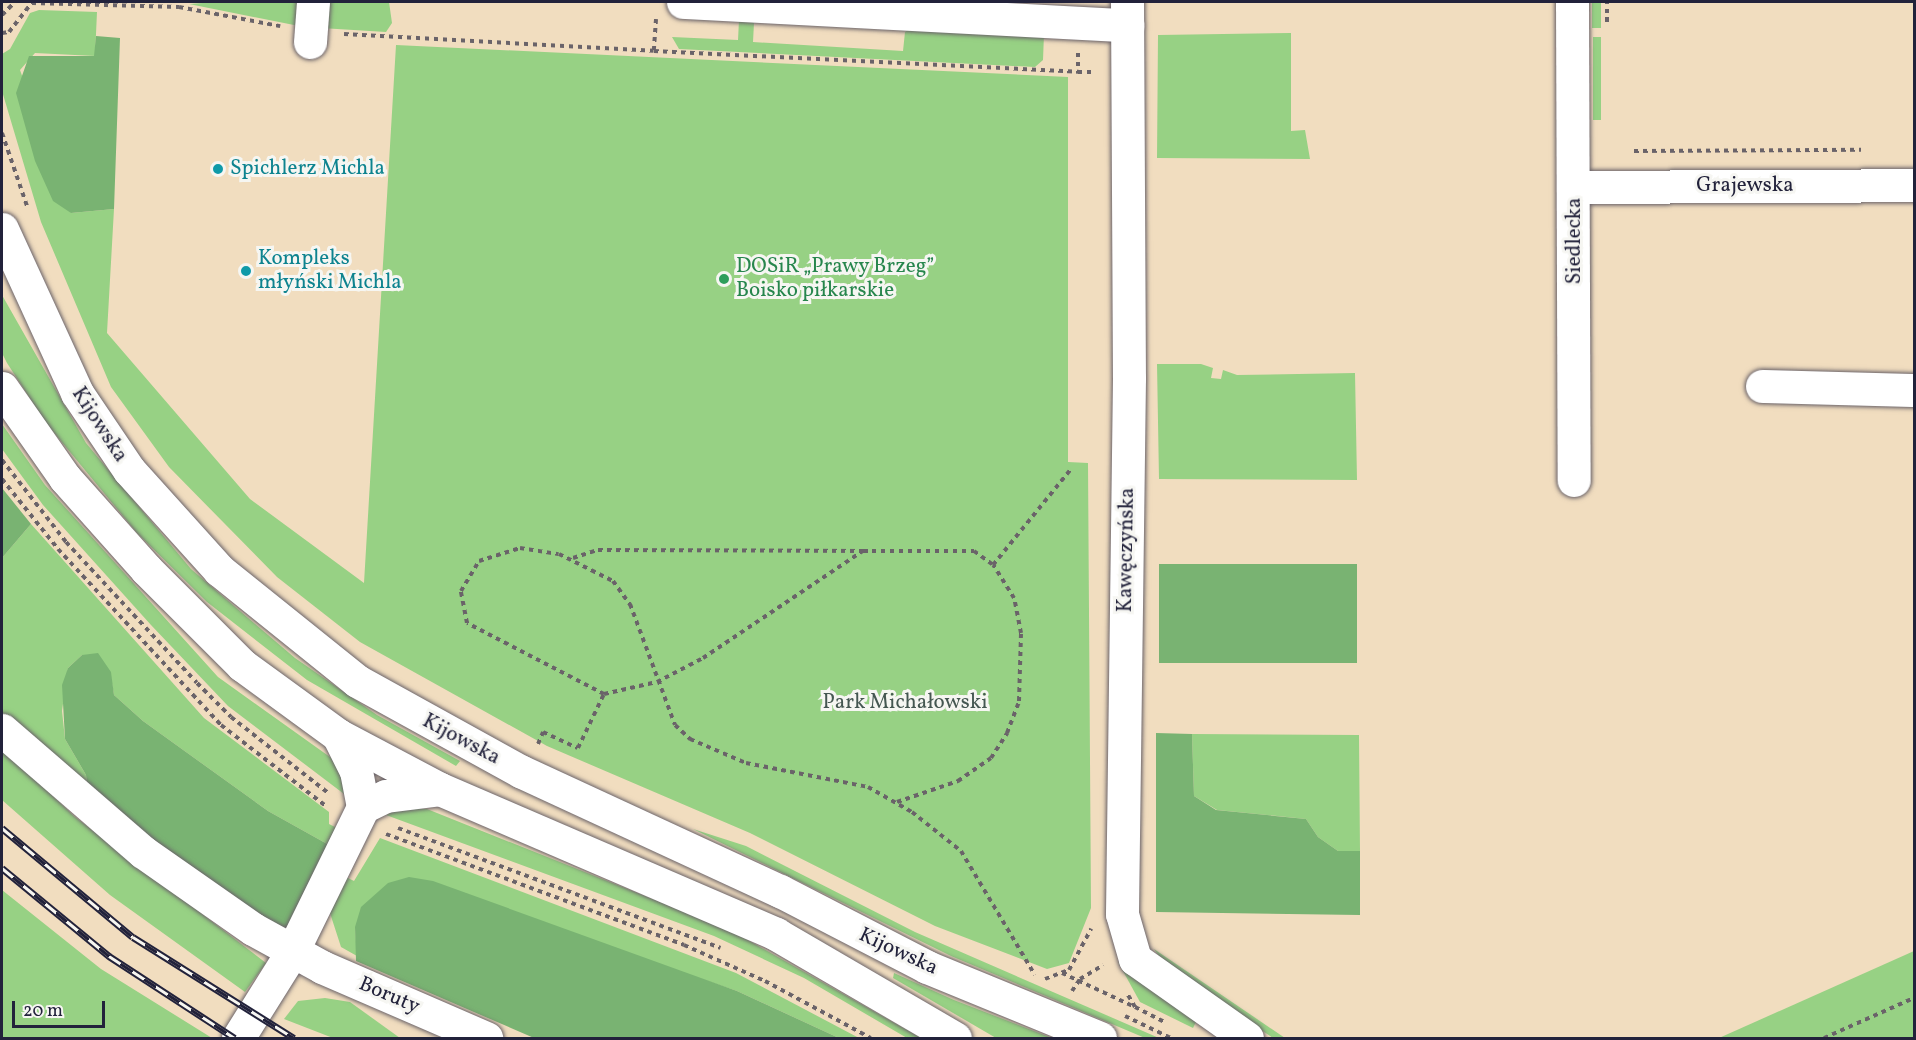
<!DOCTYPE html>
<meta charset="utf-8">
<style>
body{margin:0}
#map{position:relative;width:1916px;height:1040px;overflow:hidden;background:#f1ddbf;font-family:Vollkorn,serif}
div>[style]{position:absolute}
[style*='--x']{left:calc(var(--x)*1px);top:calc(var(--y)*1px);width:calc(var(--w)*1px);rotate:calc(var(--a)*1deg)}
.green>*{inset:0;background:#97d184;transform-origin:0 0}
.forest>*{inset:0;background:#79b372;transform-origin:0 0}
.path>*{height:4px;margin-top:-2px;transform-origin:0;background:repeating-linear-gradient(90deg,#6a6369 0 4.5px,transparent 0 9px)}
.roads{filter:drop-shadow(0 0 2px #6a6369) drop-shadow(0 0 2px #6a6369)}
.minor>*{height:33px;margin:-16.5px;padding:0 16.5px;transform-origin:16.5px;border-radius:16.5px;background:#fff}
.rail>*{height:7px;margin-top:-3.5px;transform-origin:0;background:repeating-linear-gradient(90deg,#f6f6f2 0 14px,#22223b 0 28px);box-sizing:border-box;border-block:2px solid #22223b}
.dots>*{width:16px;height:16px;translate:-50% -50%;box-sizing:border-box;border:3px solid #f6f6f2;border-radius:50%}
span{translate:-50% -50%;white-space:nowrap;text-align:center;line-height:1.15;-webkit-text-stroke:6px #f6f6f2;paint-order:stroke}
.culture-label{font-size:21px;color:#0d838f}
.left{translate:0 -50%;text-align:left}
.street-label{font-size:21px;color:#22223b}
.leisure-label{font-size:21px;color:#27864d}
.park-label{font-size:21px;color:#455751}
.frame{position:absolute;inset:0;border:3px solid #22223b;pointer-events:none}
.scale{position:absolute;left:12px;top:1001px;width:93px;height:27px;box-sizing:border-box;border:3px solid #22223b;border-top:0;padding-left:8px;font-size:18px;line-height:21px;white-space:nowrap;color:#22223b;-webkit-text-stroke:4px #f6f6f2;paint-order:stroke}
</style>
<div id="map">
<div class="green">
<i style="clip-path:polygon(297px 2px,299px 26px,189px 4px,216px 2px)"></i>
<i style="clip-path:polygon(331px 2px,389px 2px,392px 23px,386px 32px,321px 28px,322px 12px)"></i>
<i style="left:1592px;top:2px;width:9px;height:26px"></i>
<i style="clip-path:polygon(39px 10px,97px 12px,95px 56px,35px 53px,20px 70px,71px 213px,114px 209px,107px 333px,250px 499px,364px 583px,396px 45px,1068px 77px,1068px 462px,1088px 463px,1091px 908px,1069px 963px,1047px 969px,935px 926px,750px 833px,547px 746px,360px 642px,277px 577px,169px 467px,111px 387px,41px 222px,2px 91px,2px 54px,10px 49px,30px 13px)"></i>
<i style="clip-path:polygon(747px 18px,754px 23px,753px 42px,903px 51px,905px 32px,912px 27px,1044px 34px,1043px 60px,1035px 67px,679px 49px,672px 37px,738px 40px,739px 20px)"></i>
<i style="clip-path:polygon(1291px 33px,1291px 131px,1305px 130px,1310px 159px,1157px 158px,1158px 35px)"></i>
<i style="left:1601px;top:37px;width:83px;height:8px;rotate:90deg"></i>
<i style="clip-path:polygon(2px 295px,86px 443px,191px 569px,295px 658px,377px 715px,460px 761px,456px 766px,307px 680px,207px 602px,137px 533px,46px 423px,7px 363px,2px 353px)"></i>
<i style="clip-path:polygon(1157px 364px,1201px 364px,1213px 368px,1211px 378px,1221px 379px,1223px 370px,1237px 375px,1355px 373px,1357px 480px,1159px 479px)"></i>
<i style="clip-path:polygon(2px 424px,45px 485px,218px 677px,337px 762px,348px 797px,228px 706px,151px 625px,43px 505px,2px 449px)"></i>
<i style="clip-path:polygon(31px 524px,204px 718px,329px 812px,329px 824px,337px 828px,329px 845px,268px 811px,143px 721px,114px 695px,110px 672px,82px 655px,68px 668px,62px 711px,65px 739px,86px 775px,88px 794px,2px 718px,2px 558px)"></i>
<i style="clip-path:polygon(1192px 734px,1359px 735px,1360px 851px,1338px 851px,1318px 837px,1306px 819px,1217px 810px,1194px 796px)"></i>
<i style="clip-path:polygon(2px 748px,75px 817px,266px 963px,245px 992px,110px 895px,2px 800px)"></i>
<i style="clip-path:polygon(402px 807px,427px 809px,730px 930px,921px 1038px,907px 1038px,804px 978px,714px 936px,386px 815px)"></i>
<i style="clip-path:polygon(693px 829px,746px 846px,915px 932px,1159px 1038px,1145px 1038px,951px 956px)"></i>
<i style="clip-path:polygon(380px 838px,736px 973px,859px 1038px,839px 1038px,737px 991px,604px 946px,355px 927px,357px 956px,341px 947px,330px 913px,346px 877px,354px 881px)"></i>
<i style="clip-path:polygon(2px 890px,101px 969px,212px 1038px,2px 1038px)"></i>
<i style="clip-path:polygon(1154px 949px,1285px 1038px,1273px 1038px,1167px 967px)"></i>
<i style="clip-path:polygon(1914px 951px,1914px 1038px,1719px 1038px)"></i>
<i style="clip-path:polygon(1118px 962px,1197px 1020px,1193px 1028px,1140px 1002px)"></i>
<i style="clip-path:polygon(894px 973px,954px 1000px,1052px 1038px,996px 1038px,893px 978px)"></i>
<i style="clip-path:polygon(325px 998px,350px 1002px,400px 1038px,333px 1038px,284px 1019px,298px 1001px)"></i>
</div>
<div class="forest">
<i style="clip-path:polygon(96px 36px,120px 38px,114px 209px,71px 213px,53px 201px,35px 161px,16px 93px,29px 56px,94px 56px)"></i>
<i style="clip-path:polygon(2px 488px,31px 524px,2px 558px)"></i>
<i style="left:1159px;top:564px;width:198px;height:99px"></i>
<i style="clip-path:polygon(98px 653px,111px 672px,114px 695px,143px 721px,268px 811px,329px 845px,287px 927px,274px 930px,88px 794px,86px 775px,65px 739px,62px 685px,68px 668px,82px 655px)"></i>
<i style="clip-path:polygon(1156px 733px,1192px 734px,1194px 796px,1216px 810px,1306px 819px,1318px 837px,1338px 851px,1360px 851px,1360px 915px,1156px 912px)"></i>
<i style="clip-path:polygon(409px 877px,433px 881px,737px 991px,839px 1038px,534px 1038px,356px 961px,355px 927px,361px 907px,388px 883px)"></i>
</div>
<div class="path">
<i style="--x:32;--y:3;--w:147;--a:1.6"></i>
<i style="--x:179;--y:7;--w:103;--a:10.7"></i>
<i style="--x:2;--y:15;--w:18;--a:-45"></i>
<i style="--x:656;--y:19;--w:32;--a:94"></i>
<i style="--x:654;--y:51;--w:425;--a:2.8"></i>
<i style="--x:1607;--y:22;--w:20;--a:-90"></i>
<i style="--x:2;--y:33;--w:7;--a:-8"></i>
<i style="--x:9;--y:32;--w:37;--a:-52"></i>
<i style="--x:344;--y:34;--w:310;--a:3.1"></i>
<i style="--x:1078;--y:53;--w:19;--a:90"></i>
<i style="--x:1078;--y:72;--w:18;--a:0"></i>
<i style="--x:2;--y:133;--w:77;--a:71.1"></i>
<i style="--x:1634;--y:151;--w:227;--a:-0.3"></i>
<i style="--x:2;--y:460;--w:104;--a:52"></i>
<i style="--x:66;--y:542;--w:192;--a:47.1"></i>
<i style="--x:197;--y:683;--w:48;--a:45"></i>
<i style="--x:231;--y:717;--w:122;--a:38"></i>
<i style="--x:2;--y:479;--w:90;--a:51.3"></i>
<i style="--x:58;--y:549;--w:240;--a:47.2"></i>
<i style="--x:221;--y:725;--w:134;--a:37.7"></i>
<i style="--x:573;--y:558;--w:26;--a:-18"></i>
<i style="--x:598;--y:550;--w:265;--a:0.2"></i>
<i style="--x:604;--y:694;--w:154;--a:-152.6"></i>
<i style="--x:467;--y:623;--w:33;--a:-101"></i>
<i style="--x:461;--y:591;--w:35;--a:-59"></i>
<i style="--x:479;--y:561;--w:43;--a:-17.6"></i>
<i style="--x:520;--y:548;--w:39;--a:9"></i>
<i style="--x:559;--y:554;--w:60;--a:26.6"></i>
<i style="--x:613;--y:581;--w:29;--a:54"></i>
<i style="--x:630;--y:604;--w:129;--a:69.6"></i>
<i style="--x:675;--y:725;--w:21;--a:43"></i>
<i style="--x:690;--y:739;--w:61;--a:23.2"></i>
<i style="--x:746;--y:763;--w:124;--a:11.1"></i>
<i style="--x:868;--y:787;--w:51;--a:29.6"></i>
<i style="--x:912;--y:812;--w:63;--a:38.5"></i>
<i style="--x:961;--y:851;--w:144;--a:59.2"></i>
<i style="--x:538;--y:744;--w:13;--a:-67"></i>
<i style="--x:543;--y:732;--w:38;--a:25"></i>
<i style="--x:578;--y:748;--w:60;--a:-64.3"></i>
<i style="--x:604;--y:694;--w:54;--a:-12.8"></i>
<i style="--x:657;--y:682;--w:52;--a:-27.6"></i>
<i style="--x:703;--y:658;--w:192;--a:-33.8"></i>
<i style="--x:863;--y:551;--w:111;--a:0"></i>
<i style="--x:974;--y:551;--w:24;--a:36"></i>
<i style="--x:993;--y:565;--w:124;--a:-50.9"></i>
<i style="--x:897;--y:802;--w:65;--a:-19"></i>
<i style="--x:958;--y:781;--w:40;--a:-34.9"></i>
<i style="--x:991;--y:758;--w:30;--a:-57"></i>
<i style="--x:1007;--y:733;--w:34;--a:-69"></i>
<i style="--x:1019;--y:701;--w:68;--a:-88.3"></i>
<i style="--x:1021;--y:633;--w:36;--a:-101"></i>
<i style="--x:1014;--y:598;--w:39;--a:-122"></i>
<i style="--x:398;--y:828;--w:344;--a:20.4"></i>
<i style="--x:386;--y:834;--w:318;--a:20.4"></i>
<i style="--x:684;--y:945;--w:89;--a:24"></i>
<i style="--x:765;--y:981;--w:120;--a:28.3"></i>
<i style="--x:1062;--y:973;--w:81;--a:25"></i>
<i style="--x:1135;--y:1007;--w:14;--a:-120"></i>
<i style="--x:1045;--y:979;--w:26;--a:-21"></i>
<i style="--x:1069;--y:970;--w:47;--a:-61.8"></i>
<i style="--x:1072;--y:991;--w:14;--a:-56"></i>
<i style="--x:1080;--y:979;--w:27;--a:-31"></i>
<i style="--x:1135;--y:1007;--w:35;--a:27"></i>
<i style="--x:1125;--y:1016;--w:51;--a:25.6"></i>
<i style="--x:1824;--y:1038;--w:98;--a:-24"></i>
</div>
<div class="roads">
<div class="minor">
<i style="--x:683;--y:2;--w:445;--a:3"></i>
<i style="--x:1127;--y:2;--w:376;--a:89.7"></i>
<i style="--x:1129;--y:378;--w:536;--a:90.75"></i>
<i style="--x:1122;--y:914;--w:47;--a:73.9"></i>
<i style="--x:1135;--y:959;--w:137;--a:35.2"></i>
<i style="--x:1572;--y:2;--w:478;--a:89.8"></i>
<i style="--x:310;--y:42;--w:40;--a:-85.7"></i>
<i style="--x:1576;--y:187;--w:338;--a:-0.3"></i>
<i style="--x:2;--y:229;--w:180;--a:65.4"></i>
<i style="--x:77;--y:393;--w:93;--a:56"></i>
<i style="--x:129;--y:470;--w:135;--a:48"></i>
<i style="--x:219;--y:570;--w:177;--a:38.8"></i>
<i style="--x:357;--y:681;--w:188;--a:28.9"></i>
<i style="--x:522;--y:772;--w:284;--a:24.8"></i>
<i style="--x:780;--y:891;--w:165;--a:27.3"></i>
<i style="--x:927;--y:967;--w:187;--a:22.3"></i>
<i style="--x:1762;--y:386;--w:152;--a:1.5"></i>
<i style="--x:2;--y:388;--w:110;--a:55"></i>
<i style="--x:65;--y:478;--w:122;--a:48.3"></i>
<i style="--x:146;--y:569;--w:136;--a:45"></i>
<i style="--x:242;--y:665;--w:119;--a:36.1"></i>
<i style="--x:338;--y:735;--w:115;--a:27.9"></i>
<i style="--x:440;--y:789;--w:366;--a:23.3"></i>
<i style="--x:776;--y:934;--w:207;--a:30.2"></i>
<i style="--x:2;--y:730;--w:186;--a:40.9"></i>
<i style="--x:143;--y:852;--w:134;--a:35"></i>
<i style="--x:253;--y:929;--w:79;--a:28.8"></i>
<i style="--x:322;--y:967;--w:179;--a:23.4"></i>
<i style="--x:363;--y:807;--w:25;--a:-26"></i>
<i style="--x:386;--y:796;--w:54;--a:-7.4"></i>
<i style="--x:238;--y:1038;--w:102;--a:-57.9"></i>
<i style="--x:292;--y:952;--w:161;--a:-63.9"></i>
<i style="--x:363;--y:807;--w:37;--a:-101"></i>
<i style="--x:356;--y:771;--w:40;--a:-116.6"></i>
</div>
</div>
<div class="rail">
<i style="--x:2;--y:828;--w:170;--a:39.8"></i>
<i style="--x:133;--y:937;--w:190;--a:32.1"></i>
<i style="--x:2;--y:868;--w:139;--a:39.4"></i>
<i style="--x:109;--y:956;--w:150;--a:33.1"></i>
</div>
<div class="dots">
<i style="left:218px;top:169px;background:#0f9aa8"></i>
<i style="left:246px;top:271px;background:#0f9aa8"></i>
<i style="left:724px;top:279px;background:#2e9e5b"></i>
</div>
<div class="culture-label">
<span class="left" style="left:230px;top:169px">Spichlerz Michla</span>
<span class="left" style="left:258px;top:271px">Kompleks<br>młyński Michla</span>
</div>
<div class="street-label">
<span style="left:1745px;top:186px">Grajewska</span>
<span style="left:1575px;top:241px;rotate:-90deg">Siedlecka</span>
<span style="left:99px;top:425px;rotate:57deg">Kijowska</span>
<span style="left:1127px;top:550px;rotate:-89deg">Kawęczyńska</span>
<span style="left:461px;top:740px;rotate:28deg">Kijowska</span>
<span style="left:898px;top:952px;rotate:25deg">Kijowska</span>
<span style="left:389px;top:996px;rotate:23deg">Boruty</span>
</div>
<div class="leisure-label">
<span class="left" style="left:736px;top:279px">DOSiR „Prawy Brzeg”<br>Boisko piłkarskie</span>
</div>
<div class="park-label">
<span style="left:905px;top:703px">Park Michałowski</span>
</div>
<div class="frame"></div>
<div class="scale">20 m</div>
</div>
